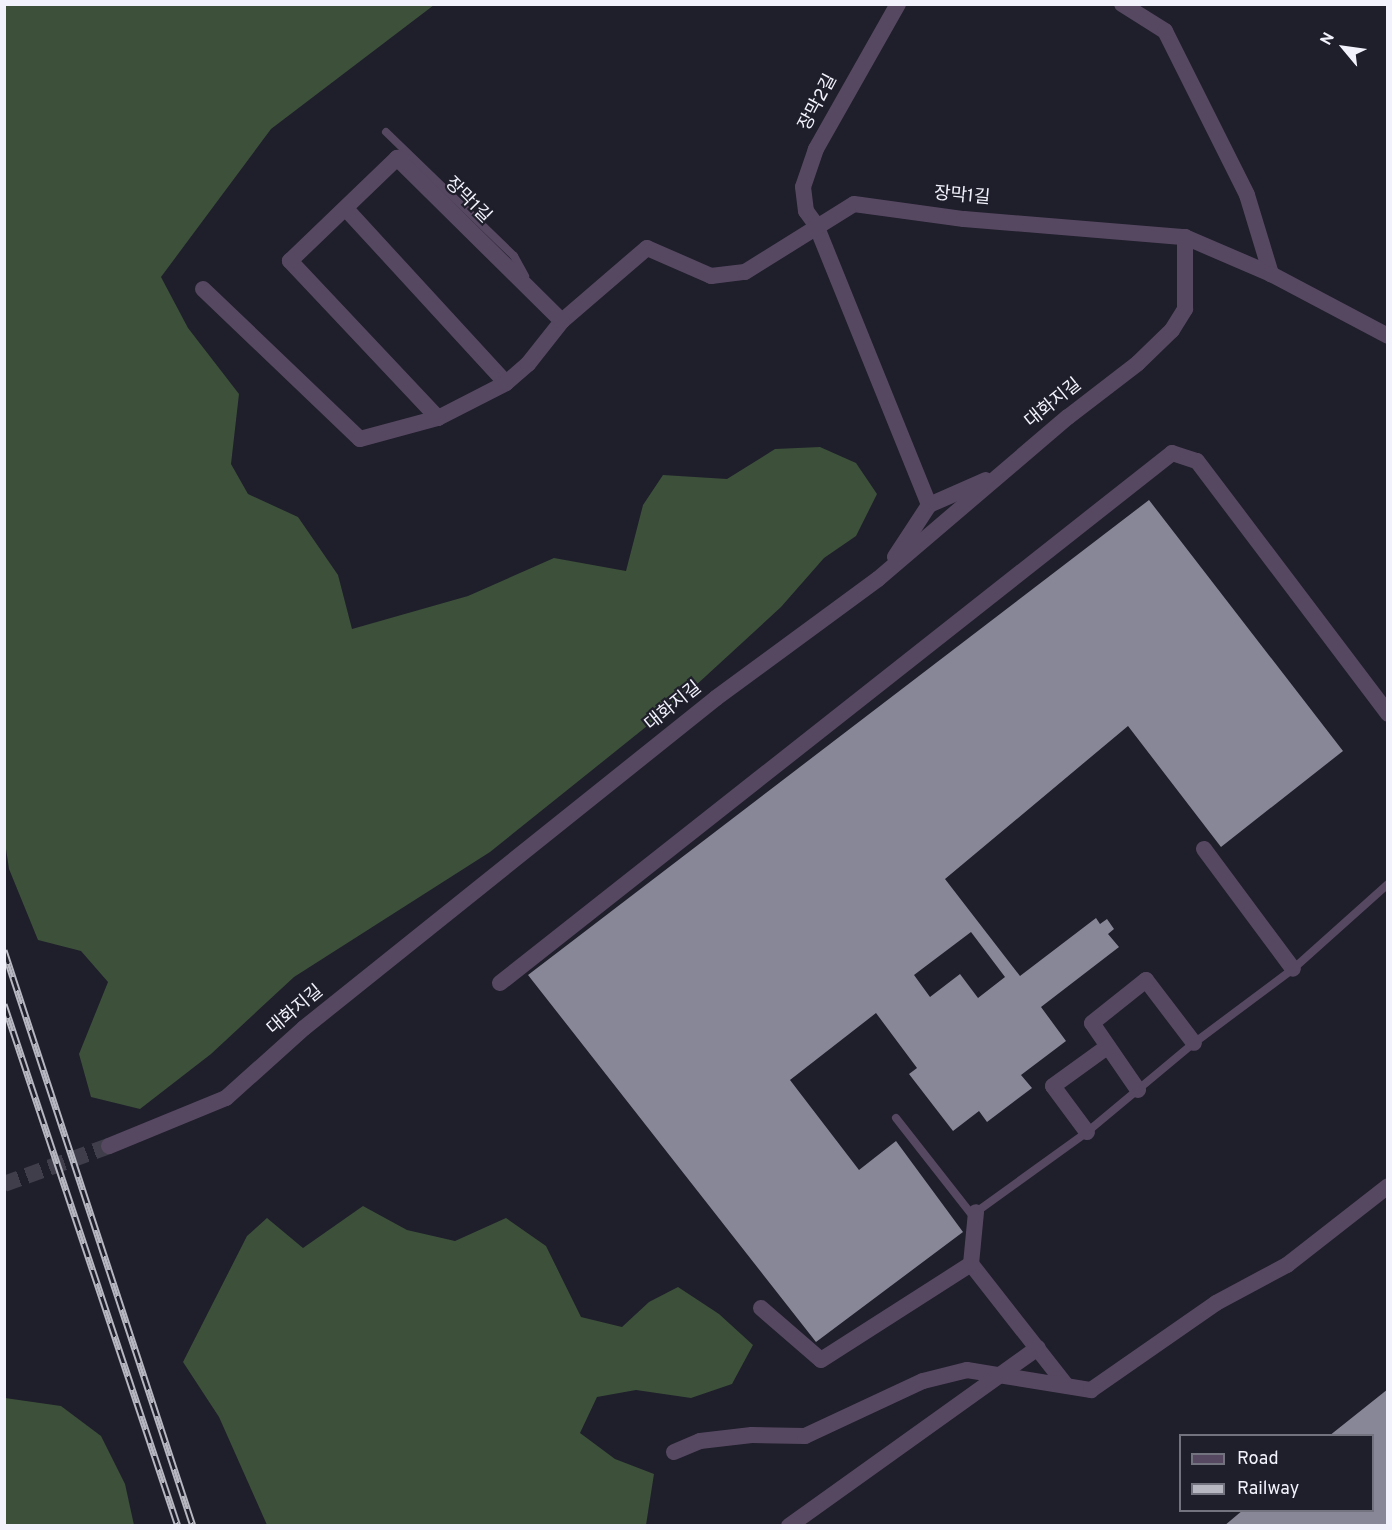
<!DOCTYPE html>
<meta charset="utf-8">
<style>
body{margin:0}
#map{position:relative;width:1392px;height:1530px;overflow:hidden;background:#1f1e2b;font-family:Overpass,"Noto Sans KR",sans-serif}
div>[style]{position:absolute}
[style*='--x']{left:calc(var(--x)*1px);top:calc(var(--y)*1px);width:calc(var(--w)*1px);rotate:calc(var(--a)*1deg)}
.forest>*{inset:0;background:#3c503a}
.building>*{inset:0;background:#878798}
.street-tunnel>*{height:16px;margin-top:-8px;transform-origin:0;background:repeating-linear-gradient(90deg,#3f3e4a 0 16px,transparent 0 24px)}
.lane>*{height:8px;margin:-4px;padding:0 4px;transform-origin:4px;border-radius:4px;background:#574862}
.street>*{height:16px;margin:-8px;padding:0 8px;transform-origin:8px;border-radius:8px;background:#574862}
.rail>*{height:7px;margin-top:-3.5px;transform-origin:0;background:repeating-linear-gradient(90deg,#1f1e2b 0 14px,#b7b7c2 0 28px);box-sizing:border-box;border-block:2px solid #b7b7c2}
span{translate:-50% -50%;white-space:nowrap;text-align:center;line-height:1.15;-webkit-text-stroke:4.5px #1f1e2b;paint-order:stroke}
.street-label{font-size:18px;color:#f2f2fc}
.frame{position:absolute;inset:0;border:6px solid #f2f2fc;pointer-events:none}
.legend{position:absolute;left:1179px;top:1434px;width:195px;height:78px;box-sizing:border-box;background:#1f1e2b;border:2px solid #73737f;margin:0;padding:8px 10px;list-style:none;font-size:18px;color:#f2f2fc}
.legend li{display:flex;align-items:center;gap:12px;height:30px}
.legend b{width:30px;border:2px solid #73737f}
.north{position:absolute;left:1314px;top:18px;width:60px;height:60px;-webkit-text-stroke:4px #1f1e2b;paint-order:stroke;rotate:299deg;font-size:16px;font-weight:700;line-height:24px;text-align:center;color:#f2f2fc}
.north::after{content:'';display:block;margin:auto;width:21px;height:27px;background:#f2f2fc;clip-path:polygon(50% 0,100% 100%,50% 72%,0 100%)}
</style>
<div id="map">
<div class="forest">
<i style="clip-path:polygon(4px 5px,434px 5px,271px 129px,161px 277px,188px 328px,239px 394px,231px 464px,248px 494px,298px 517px,338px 575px,352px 629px,468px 596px,554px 558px,626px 571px,643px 505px,663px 475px,727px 479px,775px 449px,820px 447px,856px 463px,877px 494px,856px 536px,824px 558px,781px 607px,682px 698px,490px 852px,294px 977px,211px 1054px,140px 1109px,91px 1097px,79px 1054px,108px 982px,81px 951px,38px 940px,9px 869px,5px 842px)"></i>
<i style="clip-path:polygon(363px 1206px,407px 1230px,455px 1241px,506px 1218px,546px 1246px,581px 1317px,622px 1327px,649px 1302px,678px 1287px,719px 1314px,753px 1345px,732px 1384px,691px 1398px,636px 1390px,597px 1397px,580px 1433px,615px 1459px,654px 1474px,646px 1525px,267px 1525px,219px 1417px,183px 1362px,247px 1236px,267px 1218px,303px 1248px)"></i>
<i style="clip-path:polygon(5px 1398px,61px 1406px,101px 1436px,125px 1484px,134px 1525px,5px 1525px)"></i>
</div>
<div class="building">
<i style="clip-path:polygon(evenodd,1149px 500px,1343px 751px,1221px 847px,1128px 726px,945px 879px,1020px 976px,1096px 918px,1100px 924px,1107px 919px,1114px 929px,1108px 934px,1119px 947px,1041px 1007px,1066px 1041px,1021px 1075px,1032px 1088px,987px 1122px,979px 1111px,953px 1131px,909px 1074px,917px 1068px,876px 1013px,790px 1080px,859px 1170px,896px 1141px,963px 1232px,816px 1342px,528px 975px,1149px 500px,971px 932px,1005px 977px,978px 998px,960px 974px,930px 997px,914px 975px,971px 932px)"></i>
<i style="clip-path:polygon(1388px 1389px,1388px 1526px,1224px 1526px,1243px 1510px,1372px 1510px,1372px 1436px,1329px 1436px)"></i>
</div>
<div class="street-tunnel">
<i style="--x:4;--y:1184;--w:112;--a:-19.9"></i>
</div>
<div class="lane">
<i style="--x:386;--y:132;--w:178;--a:44.1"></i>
<i style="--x:514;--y:256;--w:23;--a:61"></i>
<i style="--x:896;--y:1118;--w:123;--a:51.9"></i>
<i style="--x:972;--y:1215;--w:142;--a:-35.8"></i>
<i style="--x:1087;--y:1132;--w:139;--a:-39.8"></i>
<i style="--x:1194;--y:1043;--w:124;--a:-36.8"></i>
<i style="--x:1293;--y:969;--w:127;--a:-41.8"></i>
</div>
<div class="street">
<i style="--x:898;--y:4;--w:167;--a:119.5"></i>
<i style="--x:816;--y:149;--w:40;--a:108.9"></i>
<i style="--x:803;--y:187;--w:24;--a:83"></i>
<i style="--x:806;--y:211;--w:17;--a:54"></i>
<i style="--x:816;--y:225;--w:302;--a:68"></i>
<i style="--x:1122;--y:4;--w:51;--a:32.1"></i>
<i style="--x:1165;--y:31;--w:183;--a:63.4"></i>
<i style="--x:1247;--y:195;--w:83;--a:73.1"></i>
<i style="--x:347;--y:210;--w:235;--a:47.4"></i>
<i style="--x:203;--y:289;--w:217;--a:43.7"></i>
<i style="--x:360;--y:439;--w:81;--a:-15.1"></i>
<i style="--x:438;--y:418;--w:76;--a:-27.2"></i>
<i style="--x:506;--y:383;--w:29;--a:-41"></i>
<i style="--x:528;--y:364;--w:55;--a:-51.7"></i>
<i style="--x:562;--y:321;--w:112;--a:-40.7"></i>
<i style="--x:647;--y:248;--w:70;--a:23.6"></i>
<i style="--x:711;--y:276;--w:34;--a:-7"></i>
<i style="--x:745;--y:272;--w:128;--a:-32"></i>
<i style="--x:854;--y:204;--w:111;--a:7.8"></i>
<i style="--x:964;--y:219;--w:222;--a:4.7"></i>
<i style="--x:1185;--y:237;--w:94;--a:23.3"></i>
<i style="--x:1271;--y:274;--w:132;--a:27.9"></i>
<i style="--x:438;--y:418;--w:216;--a:-133.3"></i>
<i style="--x:290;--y:261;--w:149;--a:-43.9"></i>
<i style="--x:397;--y:158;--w:232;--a:44.7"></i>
<i style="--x:895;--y:557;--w:62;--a:-56.8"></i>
<i style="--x:929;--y:505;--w:62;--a:-23.7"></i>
<i style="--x:1204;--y:849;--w:149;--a:53.4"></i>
<i style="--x:500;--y:983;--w:856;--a:-38.26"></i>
<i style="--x:1172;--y:453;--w:26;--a:18"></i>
<i style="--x:1197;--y:461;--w:317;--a:52.9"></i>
<i style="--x:1138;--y:1090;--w:81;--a:-124.5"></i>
<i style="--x:1092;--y:1023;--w:69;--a:-38.5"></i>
<i style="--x:1146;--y:980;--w:79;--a:52.7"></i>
<i style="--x:1087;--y:1132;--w:57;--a:-126.5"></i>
<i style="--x:1053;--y:1086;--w:67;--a:-35.8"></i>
<i style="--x:109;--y:1146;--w:126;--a:-22.3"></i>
<i style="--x:226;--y:1098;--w:105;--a:-41.9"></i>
<i style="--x:304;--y:1028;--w:528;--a:-38.69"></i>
<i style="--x:716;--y:698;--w:201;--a:-36.3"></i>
<i style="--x:878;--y:579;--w:250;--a:-40.5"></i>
<i style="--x:1068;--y:417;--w:88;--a:-37.6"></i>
<i style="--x:1138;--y:363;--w:47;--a:-44.1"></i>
<i style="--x:1172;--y:330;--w:25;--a:-58"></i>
<i style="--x:1185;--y:309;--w:72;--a:-90"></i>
<i style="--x:971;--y:1264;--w:154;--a:51.9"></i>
<i style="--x:761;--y:1308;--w:79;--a:40.9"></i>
<i style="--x:821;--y:1360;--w:178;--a:-32.6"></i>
<i style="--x:971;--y:1264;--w:52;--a:-84.5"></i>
<i style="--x:674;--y:1452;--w:28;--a:-23"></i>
<i style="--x:700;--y:1441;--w:52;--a:-6.6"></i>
<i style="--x:752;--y:1435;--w:53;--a:1.1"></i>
<i style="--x:805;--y:1436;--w:130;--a:-25"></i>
<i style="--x:923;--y:1381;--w:45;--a:-14"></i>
<i style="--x:967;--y:1370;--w:126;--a:9.2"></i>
<i style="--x:1091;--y:1390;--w:152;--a:-34.8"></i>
<i style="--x:1216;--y:1303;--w:81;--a:-28.2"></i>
<i style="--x:1287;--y:1265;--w:128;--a:-38"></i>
<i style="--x:789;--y:1526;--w:306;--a:-35.6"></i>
</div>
<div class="rail">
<i style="--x:4;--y:950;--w:606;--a:71.83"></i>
<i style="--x:4;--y:1004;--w:550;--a:71.57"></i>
</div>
<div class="street-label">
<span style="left:819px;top:103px;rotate:-62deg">장막2길</span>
<span style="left:962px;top:197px;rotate:5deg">장막1길</span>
<span style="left:467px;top:201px;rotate:45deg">장막1길</span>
<span style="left:1054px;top:404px;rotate:-39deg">대화지길</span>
<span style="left:674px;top:707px;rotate:-39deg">대화지길</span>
<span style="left:296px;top:1011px;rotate:-40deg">대화지길</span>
</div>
<div class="frame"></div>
<ul class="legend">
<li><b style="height:8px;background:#574862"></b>Road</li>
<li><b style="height:8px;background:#b7b7c2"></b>Railway</li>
</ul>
<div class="north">N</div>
</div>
